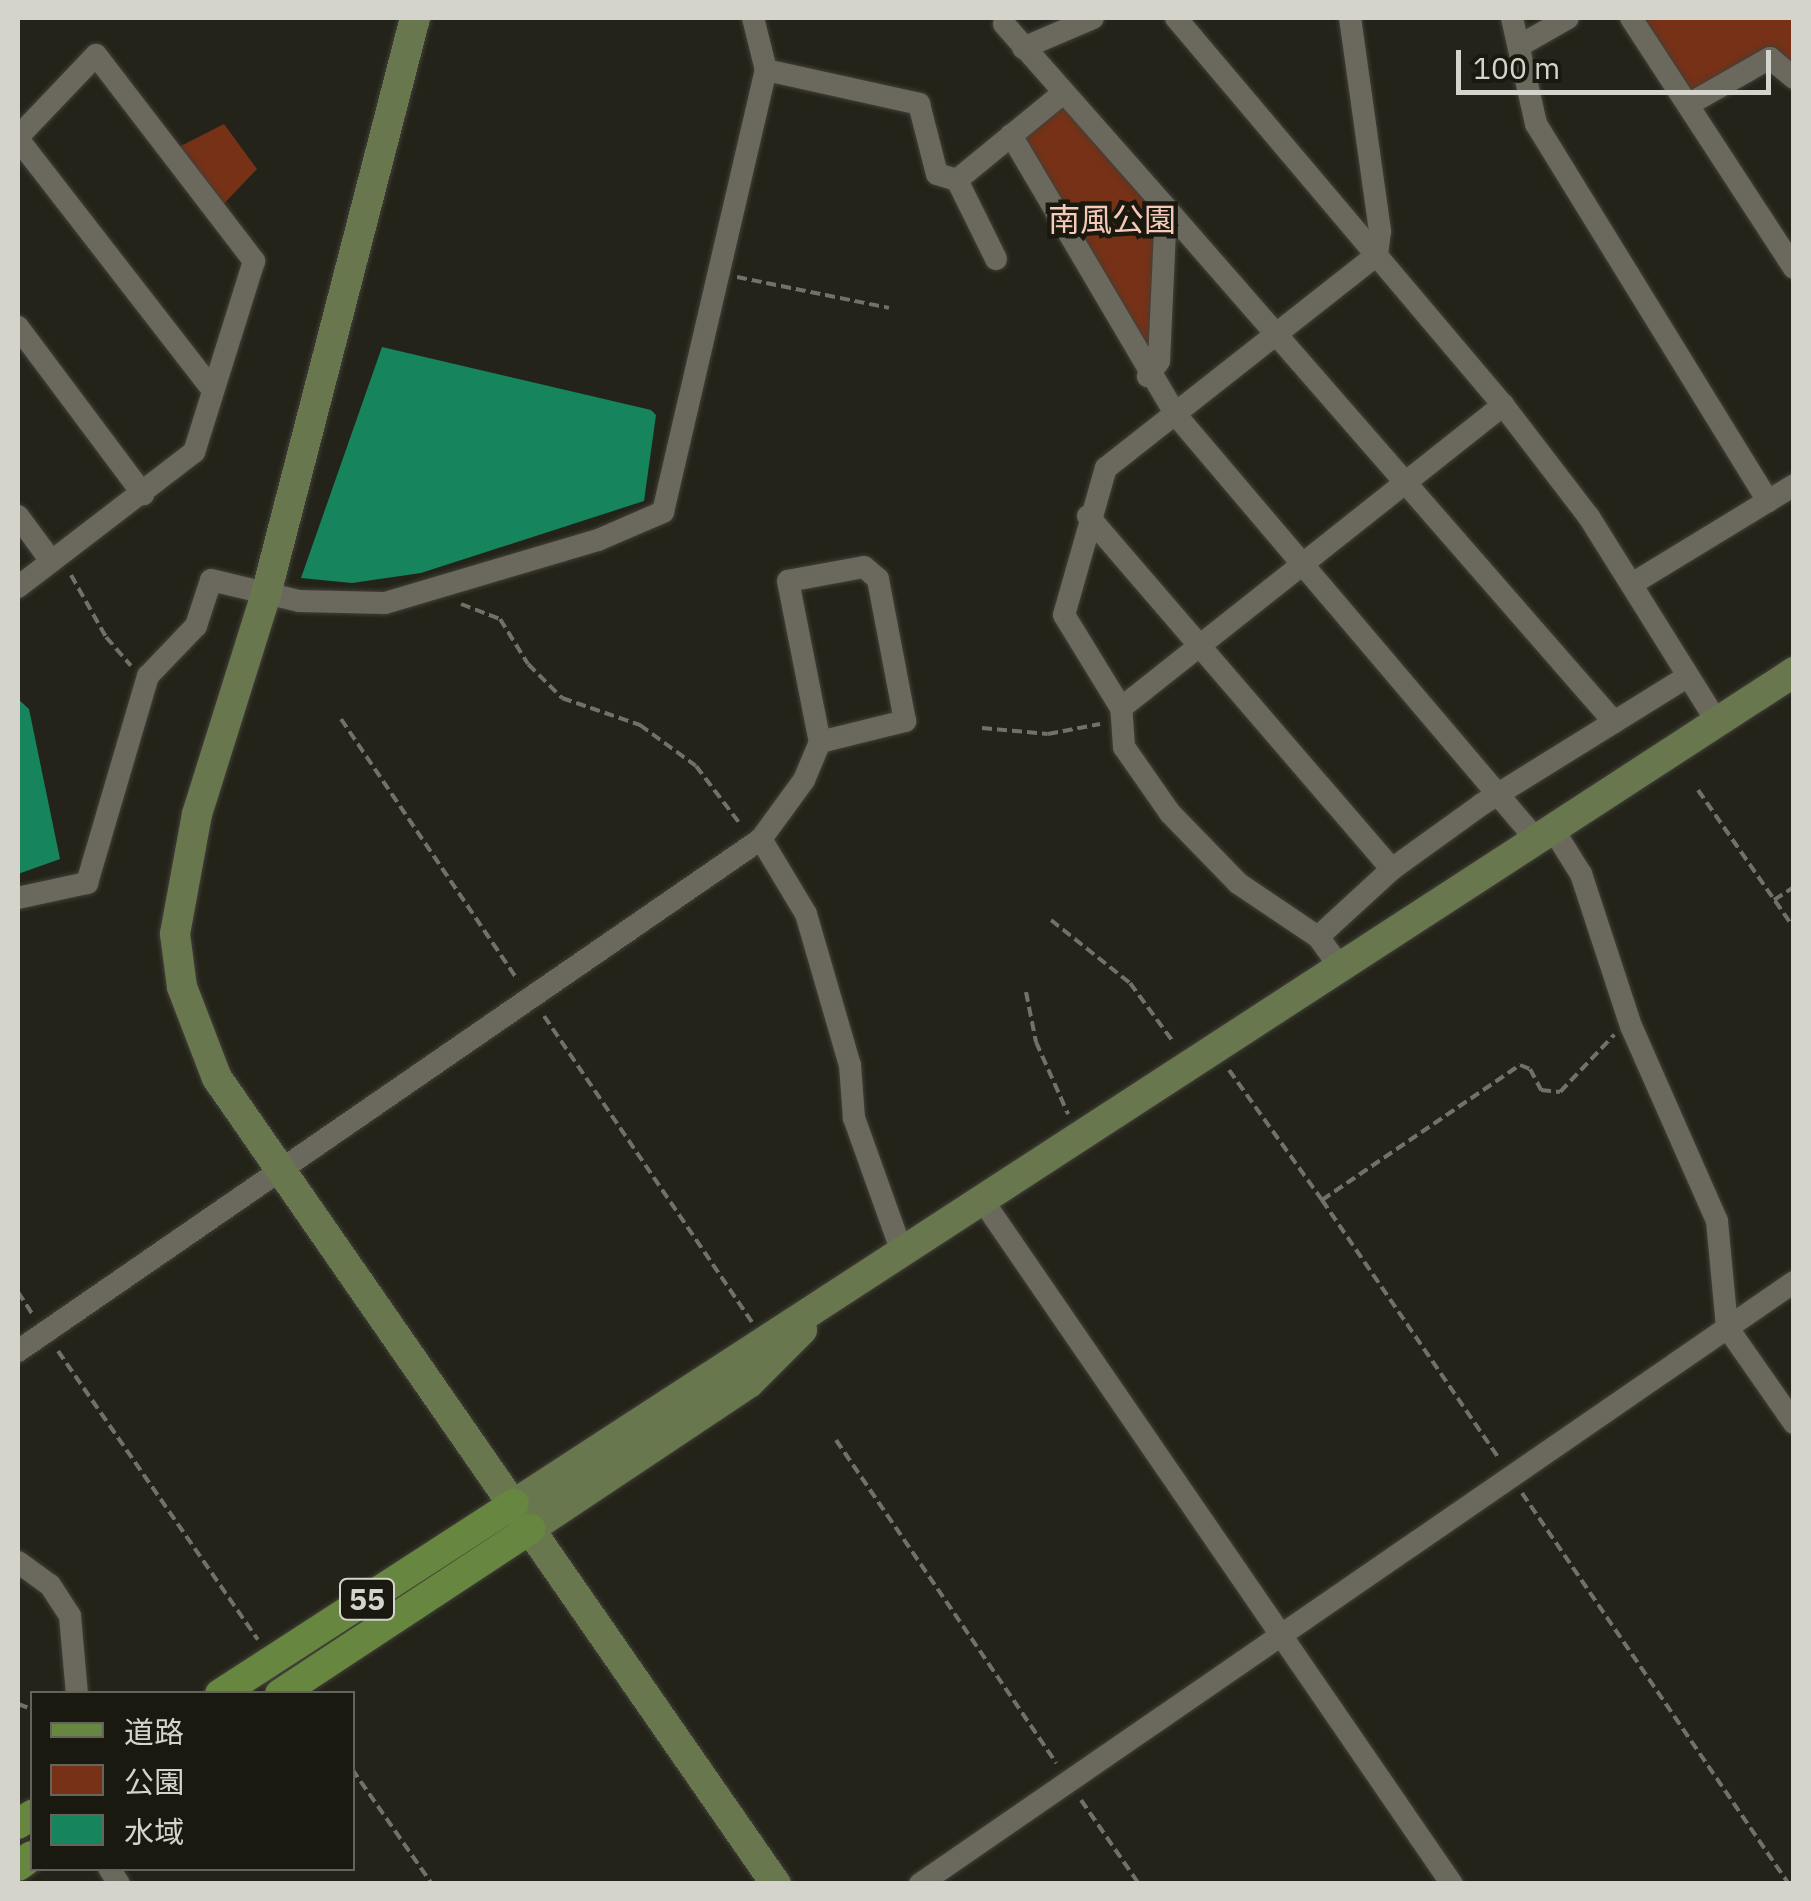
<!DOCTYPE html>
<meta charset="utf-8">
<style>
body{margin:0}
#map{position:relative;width:1811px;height:1901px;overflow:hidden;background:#242319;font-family:"IBM Plex Sans","Noto Sans JP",sans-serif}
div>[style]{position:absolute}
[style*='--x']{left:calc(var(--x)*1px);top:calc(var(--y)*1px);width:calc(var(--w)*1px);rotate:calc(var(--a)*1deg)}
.green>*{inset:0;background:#763117}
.water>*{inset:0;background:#16845d}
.path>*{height:4px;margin-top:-2px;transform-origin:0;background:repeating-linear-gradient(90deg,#717168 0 10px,transparent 0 15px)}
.roads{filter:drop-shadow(0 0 2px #414039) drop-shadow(0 0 2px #414039)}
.street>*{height:22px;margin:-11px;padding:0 11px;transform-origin:11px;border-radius:11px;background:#6b695e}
.secondary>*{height:30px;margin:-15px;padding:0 15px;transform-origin:15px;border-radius:15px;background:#69774f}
.primary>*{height:30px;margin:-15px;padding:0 15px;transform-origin:15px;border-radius:15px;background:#67863f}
span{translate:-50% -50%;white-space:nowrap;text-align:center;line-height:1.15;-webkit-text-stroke:9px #1a1910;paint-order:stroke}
.shield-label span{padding:2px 8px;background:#1a1910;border:2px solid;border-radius:8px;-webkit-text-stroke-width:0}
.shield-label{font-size:30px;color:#d4d4cd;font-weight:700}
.park-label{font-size:32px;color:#f7c9b9}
.frame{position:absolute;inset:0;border:20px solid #d4d4cd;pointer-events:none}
.legend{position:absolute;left:30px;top:1691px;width:325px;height:180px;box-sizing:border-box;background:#1a1910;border:2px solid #64645c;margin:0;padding:12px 18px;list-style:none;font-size:30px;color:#d4d4cd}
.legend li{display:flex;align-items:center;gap:20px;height:50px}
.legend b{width:50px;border:2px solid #64645c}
.scale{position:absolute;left:1456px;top:50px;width:315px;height:45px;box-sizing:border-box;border:5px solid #d4d4cd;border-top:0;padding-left:12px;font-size:30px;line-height:35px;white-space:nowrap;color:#d4d4cd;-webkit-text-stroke:8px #1a1910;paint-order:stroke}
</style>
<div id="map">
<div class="green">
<i style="clip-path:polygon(1631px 18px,1793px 18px,1793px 78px,1769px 58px,1691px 103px)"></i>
<i style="clip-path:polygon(1062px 94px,1166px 208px,1148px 376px,1011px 135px)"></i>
<i style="clip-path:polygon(224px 124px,257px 169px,217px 211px,169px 152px)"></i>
</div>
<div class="water">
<i style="clip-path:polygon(382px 347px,651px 410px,656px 415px,644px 501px,421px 573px,352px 583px,301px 578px)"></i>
<i style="clip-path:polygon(18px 699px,29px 709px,60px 859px,18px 874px)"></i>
</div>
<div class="path">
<i style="--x:737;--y:277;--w:155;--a:11.5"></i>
<i style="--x:71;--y:575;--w:71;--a:60.6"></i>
<i style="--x:106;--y:637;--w:38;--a:49"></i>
<i style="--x:461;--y:604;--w:42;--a:21"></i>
<i style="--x:500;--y:619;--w:53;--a:58.1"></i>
<i style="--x:528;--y:664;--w:48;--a:45"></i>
<i style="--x:562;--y:698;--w:83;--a:19.1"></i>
<i style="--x:640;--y:725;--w:69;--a:36.2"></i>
<i style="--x:696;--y:766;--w:74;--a:52.7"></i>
<i style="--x:341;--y:719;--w:315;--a:55.9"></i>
<i style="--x:982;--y:728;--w:66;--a:5.2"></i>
<i style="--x:1048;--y:734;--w:53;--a:-10.9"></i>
<i style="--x:1698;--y:790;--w:168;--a:55.2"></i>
<i style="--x:1774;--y:900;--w:24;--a:-33"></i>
<i style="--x:1051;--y:920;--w:101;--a:38.6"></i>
<i style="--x:1130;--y:983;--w:74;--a:53.7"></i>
<i style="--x:1026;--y:992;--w:51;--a:78.7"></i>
<i style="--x:1036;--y:1042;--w:79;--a:66"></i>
<i style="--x:544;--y:1016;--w:370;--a:55.8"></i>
<i style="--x:1229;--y:1070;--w:160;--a:54.4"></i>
<i style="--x:1322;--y:1200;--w:240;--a:-34.3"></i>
<i style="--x:1520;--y:1065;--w:11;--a:22"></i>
<i style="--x:1530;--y:1069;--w:24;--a:62"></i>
<i style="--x:1541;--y:1090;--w:19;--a:6"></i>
<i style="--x:1560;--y:1092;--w:79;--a:-46.5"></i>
<i style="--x:1322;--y:1200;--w:315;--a:55.6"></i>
<i style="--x:18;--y:1292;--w:27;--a:57"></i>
<i style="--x:58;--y:1351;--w:351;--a:55.3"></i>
<i style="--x:836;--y:1440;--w:391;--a:55.7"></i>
<i style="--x:1522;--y:1493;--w:473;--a:55.7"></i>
<i style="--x:18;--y:1704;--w:15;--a:20"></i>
<i style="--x:352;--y:1769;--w:140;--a:55.2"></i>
<i style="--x:1081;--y:1800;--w:102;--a:55.4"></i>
</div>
<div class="roads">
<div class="street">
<i style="--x:1176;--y:18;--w:507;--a:49.8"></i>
<i style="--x:1503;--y:405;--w:141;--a:52.5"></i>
<i style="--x:1589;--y:517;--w:239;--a:58"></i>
<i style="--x:1512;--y:18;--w:109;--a:77.2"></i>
<i style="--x:1536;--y:124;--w:443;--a:58.4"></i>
<i style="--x:1631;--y:18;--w:298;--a:56.9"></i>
<i style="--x:1004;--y:24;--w:245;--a:48.6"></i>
<i style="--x:1166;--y:208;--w:153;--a:92.6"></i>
<i style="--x:1159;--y:361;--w:19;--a:126"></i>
<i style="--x:1519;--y:46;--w:56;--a:-29.7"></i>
<i style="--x:1023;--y:48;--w:76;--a:-23.2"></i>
<i style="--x:766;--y:70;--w:157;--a:12.5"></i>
<i style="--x:919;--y:104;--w:72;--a:75.6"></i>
<i style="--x:937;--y:174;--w:21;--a:17"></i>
<i style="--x:957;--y:180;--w:136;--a:-39.3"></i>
<i style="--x:1691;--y:103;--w:91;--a:-29.7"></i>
<i style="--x:1770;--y:58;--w:31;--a:40"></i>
<i style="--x:1011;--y:135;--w:325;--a:59.5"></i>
<i style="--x:1176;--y:415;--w:553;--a:49.69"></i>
<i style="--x:18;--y:137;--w:113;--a:-46.4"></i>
<i style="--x:96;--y:55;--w:260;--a:52.5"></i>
<i style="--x:254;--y:261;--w:200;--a:107.4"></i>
<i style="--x:194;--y:452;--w:222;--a:142.5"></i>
<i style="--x:18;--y:139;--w:318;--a:52.2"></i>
<i style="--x:957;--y:180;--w:88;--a:63.7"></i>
<i style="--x:1166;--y:208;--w:682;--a:48.92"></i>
<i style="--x:18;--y:327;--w:209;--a:53.2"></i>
<i style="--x:18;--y:516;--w:56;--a:53.7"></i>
<i style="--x:1088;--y:516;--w:466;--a:49.3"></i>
<i style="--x:1632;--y:584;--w:190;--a:-31.4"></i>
<i style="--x:1121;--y:708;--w:488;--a:-38.4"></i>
<i style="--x:1551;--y:826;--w:57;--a:58"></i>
<i style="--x:1581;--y:874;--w:160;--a:71.8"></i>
<i style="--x:1631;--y:1026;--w:213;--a:66.2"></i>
<i style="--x:1717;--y:1221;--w:106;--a:84.6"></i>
<i style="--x:1727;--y:1327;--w:117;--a:55.1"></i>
<i style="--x:761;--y:839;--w:87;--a:59"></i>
<i style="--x:806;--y:914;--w:157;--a:73.8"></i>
<i style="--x:850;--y:1065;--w:53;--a:85.7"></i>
<i style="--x:854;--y:1118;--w:139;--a:70.3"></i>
<i style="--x:18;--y:898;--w:71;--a:-12.3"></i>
<i style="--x:87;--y:883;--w:216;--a:-73.6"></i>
<i style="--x:148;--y:676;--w:69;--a:-46.2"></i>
<i style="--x:196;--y:626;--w:48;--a:-71.9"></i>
<i style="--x:211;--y:580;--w:90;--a:13.4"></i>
<i style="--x:299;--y:601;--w:86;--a:1.3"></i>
<i style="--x:385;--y:603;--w:222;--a:-16.5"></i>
<i style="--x:598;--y:540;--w:71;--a:-23.3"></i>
<i style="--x:663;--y:512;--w:454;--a:-76.9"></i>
<i style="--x:766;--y:70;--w:54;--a:-104"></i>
<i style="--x:1318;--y:937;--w:97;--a:-146"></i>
<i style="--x:1238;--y:883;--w:98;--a:-134.2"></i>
<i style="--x:1170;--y:813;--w:80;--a:-124.9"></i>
<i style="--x:1124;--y:747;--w:39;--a:-94"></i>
<i style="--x:1121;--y:708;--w:109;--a:-121.5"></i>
<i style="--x:1064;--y:615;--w:153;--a:-74.1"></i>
<i style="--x:1106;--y:468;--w:345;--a:-38.2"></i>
<i style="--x:1377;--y:255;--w:24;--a:-83"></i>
<i style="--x:1380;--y:231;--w:215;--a:-98"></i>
<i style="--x:1340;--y:967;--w:37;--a:-126"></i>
<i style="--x:1318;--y:937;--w:100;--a:-42.6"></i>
<i style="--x:1392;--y:869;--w:111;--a:-35.8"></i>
<i style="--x:1482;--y:804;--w:241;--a:-31.8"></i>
<i style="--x:981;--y:1198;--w:832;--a:55.53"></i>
<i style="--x:18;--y:1351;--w:902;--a:-34.57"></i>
<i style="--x:761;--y:839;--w:73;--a:-53.9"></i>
<i style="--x:804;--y:780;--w:41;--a:-67.2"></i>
<i style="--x:820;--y:742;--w:88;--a:-13.9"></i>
<i style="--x:905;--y:721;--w:145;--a:-100.8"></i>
<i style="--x:878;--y:579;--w:18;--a:-139"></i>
<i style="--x:864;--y:567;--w:77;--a:169.6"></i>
<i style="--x:788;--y:581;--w:164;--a:78.8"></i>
<i style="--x:18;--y:1562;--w:39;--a:36"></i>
<i style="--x:50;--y:1585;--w:37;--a:57"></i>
<i style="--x:70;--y:1616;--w:78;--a:84.9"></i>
<i style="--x:109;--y:1868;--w:19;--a:58"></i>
<i style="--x:920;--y:1884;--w:1061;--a:-34.56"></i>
</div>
<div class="secondary">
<i style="--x:415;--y:18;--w:595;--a:104.5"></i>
<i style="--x:266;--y:594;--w:231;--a:107.4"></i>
<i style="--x:197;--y:814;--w:122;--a:100.4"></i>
<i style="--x:175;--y:934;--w:53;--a:82.5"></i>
<i style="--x:182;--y:987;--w:97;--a:69"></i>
<i style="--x:217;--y:1078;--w:981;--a:55.26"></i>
<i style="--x:514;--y:1504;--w:1527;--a:-33.02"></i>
<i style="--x:530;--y:1529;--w:263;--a:-33.7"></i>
<i style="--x:749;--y:1383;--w:75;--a:-45"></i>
</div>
<div class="primary">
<i style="--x:220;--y:1694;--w:350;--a:-32.9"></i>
<i style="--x:280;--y:1694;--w:300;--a:-33.4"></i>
<i style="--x:18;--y:1824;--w:17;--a:-33"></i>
<i style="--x:18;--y:1866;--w:17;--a:-36"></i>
</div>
</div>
<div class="shield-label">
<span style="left:367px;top:1599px">55</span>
</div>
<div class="park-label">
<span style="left:1112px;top:219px">南風公園</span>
</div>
<div class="frame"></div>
<ul class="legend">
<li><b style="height:12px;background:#67863f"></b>道路</li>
<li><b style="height:28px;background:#763117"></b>公園</li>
<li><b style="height:28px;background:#16845d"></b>水域</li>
</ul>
<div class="scale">100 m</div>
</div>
